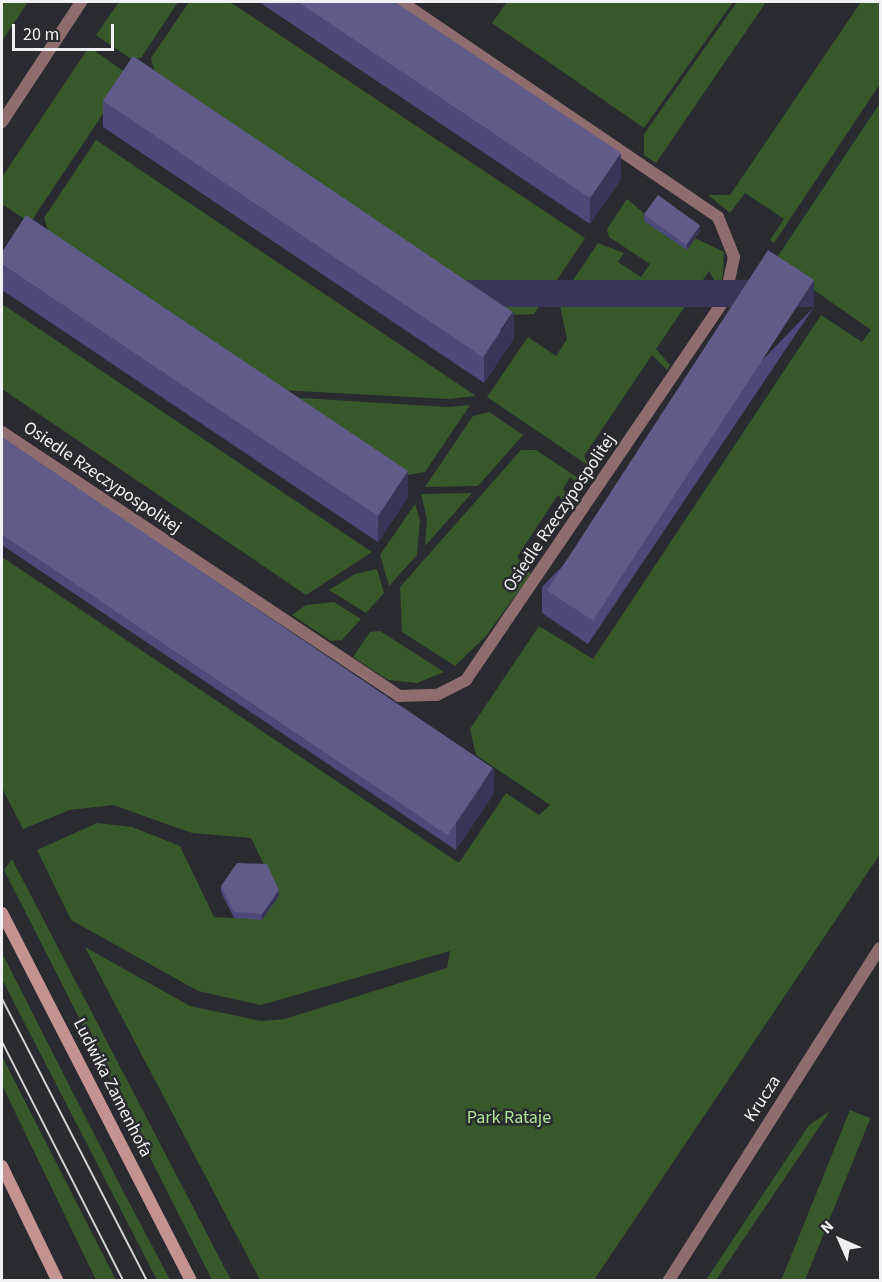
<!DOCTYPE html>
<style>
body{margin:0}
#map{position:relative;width:882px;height:1282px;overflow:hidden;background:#2a2a31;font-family:"Source Sans 3",sans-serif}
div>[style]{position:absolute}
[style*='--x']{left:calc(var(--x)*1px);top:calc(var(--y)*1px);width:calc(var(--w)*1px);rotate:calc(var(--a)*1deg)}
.green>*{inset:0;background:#38572a;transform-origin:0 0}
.minor>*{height:12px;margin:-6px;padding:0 6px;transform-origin:6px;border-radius:6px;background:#8d6d6d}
.secondary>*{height:12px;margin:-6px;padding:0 6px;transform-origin:6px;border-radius:6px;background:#c59292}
.tram>*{height:1.5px;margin:-0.75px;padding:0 0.75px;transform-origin:0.75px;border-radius:0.75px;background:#d0d0d5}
.wall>*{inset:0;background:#4e497b}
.shaded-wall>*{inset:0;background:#383558;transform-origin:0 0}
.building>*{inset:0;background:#605b88;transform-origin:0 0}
span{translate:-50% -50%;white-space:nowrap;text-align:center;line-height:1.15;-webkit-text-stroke:5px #2a2a31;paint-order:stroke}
.street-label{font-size:18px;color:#f0f0f5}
.park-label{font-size:18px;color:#aee595}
.frame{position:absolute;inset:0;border:3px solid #f0f0f5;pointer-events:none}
.north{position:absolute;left:810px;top:1210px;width:60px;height:60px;-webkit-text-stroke:4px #2a2a31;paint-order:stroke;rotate:315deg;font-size:16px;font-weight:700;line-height:24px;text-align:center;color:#f0f0f5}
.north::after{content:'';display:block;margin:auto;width:21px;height:27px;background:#f0f0f5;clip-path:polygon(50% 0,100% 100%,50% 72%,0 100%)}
.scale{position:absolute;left:12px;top:24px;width:102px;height:27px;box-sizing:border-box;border:3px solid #f0f0f5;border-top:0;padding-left:8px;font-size:18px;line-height:21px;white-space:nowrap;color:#f0f0f5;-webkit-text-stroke:4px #2a2a31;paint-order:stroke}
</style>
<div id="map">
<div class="green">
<i style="clip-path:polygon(5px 2px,28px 2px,2px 41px,2px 6px)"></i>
<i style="clip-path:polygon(119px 2px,178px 2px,141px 58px,131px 59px,96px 35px)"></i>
<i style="clip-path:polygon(189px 2px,230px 2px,585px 238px,534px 314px,513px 315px,155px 74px,151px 58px)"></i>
<i style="clip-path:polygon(507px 2px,733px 2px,644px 128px,492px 23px)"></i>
<i style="clip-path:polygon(737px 2px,766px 2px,656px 163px,644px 155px,644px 134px)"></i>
<i style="clip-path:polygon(861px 2px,880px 2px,880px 84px,774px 243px,770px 240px,784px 219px,745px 193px,730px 213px,708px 195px,730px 195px)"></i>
<i style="clip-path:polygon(89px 47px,129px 75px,30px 223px,2px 204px,2px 177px)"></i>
<i style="clip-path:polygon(880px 103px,880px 854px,594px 1280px,260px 1280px,85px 947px,190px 1006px,261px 1021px,285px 1019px,447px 968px,450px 951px,261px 1005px,198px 991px,71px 920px,37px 850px,97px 823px,132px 827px,180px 846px,214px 917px,234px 918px,279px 896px,251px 838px,192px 833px,113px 805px,70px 810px,23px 829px,2px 788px,2px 557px,459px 863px,506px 793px,539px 815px,550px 805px,476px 755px,470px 729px,539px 626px,593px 659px,821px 315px,862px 342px,871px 330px,774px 262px)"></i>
<i style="clip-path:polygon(96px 140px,476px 396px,448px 399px,280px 390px,50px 236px,44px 218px)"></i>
<i style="clip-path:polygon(627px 199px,687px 250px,695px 238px,724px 252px,723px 275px,719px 288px,709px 271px,656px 349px,670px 365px,667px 370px,652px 355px,584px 456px,589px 466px,487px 397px,528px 337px,556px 356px,567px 339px,559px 301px,598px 243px,624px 253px,618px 262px,641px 277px,650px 264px,609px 237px,607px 229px)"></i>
<i style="clip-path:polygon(2px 304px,372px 552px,306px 595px,2px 389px)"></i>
<i style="clip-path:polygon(301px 398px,448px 407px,470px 405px,425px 472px,407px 475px,296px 401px)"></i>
<i style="clip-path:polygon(489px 412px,523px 435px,478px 486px,425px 487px,473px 416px)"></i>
<i style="clip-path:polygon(521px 450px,536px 450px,580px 479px,577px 484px,570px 477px,563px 489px,567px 495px,564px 501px,558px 495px,517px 557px,531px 574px,486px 636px,455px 666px,402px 632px,400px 587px)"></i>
<i style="clip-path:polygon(472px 493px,425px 546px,427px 519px,421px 494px)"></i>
<i style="clip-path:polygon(415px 504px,420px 520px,417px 555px,389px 586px,380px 555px)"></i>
<i style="clip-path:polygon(377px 569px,384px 593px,366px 613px,329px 590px,355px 574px)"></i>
<i style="clip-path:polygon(334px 602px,361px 619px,342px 640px,331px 641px,292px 615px,306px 605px)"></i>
<i style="clip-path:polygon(380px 631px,444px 672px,417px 683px,388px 680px,353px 657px,370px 632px)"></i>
<i style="clip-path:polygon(12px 859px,231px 1280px,212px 1280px,4px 870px)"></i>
<i style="clip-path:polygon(2px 953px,121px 1187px,170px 1280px,157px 1280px,40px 1053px,2px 979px)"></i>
<i style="clip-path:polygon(2px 1056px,65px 1180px,116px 1280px,96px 1280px,2px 1085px)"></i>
<i style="left:850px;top:1110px;width:22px;height:205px;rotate:22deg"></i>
<i style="clip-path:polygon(830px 1111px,716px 1280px,706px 1280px,809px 1125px)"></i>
</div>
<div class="minor">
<i style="--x:2;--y:122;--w:144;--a:-56.6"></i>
<i style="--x:2;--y:432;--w:477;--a:33.6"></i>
<i style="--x:399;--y:696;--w:38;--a:-2"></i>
<i style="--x:437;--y:695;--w:33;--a:-27"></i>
<i style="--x:466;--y:680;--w:461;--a:-55.8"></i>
<i style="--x:725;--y:299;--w:43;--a:-77.9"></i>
<i style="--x:734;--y:257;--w:43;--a:-111.8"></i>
<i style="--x:718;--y:217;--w:382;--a:-145.8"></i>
<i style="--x:669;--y:1280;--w:393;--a:-57.6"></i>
</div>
<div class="secondary">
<i style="--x:2;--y:913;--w:413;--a:62.8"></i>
<i style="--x:2;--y:1166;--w:127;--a:64.2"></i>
</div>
<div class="tram">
<i style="--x:2;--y:998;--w:317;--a:62.8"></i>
<i style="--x:2;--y:1041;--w:268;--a:63.1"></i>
</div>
<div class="wall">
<i style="clip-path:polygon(259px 2px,395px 2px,621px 179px,590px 224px)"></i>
<i style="clip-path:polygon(103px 101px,514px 338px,484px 383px,103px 127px)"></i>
<i style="clip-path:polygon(644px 215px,700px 231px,687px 250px,644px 221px)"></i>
<i style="clip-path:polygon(2px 252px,408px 497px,378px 542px,2px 290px)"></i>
<i style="clip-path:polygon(814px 307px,588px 644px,542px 613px,542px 587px)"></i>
<i style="clip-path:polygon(2px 437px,494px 793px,456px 850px,2px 545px)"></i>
<i style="clip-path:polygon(221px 886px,279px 896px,262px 920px,234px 918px,221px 892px)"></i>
</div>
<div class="shaded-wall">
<i style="clip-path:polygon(621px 153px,621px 179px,590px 224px,590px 198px)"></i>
<i style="clip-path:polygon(700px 225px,700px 231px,687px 250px,687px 244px)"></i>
<i style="left:814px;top:280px;width:27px;height:407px;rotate:90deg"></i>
<i style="clip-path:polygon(514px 311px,514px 338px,484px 383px,484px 357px)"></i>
<i style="clip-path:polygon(408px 471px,408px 497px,378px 542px,378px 516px)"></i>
<i style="clip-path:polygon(494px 767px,494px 793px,456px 850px,456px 823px)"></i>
<i style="clip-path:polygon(279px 890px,279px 896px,262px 920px,262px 914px)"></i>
</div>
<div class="building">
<i style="clip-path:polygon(298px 2px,395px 2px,621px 153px,590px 198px)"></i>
<i style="left:133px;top:56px;width:458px;height:54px;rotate:34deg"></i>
<i style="left:658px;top:195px;width:52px;height:24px;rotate:36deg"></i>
<i style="clip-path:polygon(26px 215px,408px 471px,378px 516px,2px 264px,2px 252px)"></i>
<i style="left:768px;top:250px;width:55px;height:406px;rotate:33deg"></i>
<i style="left:2px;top:437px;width:592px;height:81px;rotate:34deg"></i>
<i style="clip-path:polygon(237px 863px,267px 864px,279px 890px,262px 914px,234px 912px,221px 886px)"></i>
</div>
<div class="street-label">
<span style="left:102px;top:478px;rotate:34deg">Osiedle Rzeczypospolitej</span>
<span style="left:560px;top:513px;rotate:-56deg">Osiedle Rzeczypospolitej</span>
<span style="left:112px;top:1088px;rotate:63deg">Ludwika Zamenhofa</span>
<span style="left:763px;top:1099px;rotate:-57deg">Krucza</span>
</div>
<div class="park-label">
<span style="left:509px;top:1118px">Park Rataje</span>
</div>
<div class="frame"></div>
<div class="north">N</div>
<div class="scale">20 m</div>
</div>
